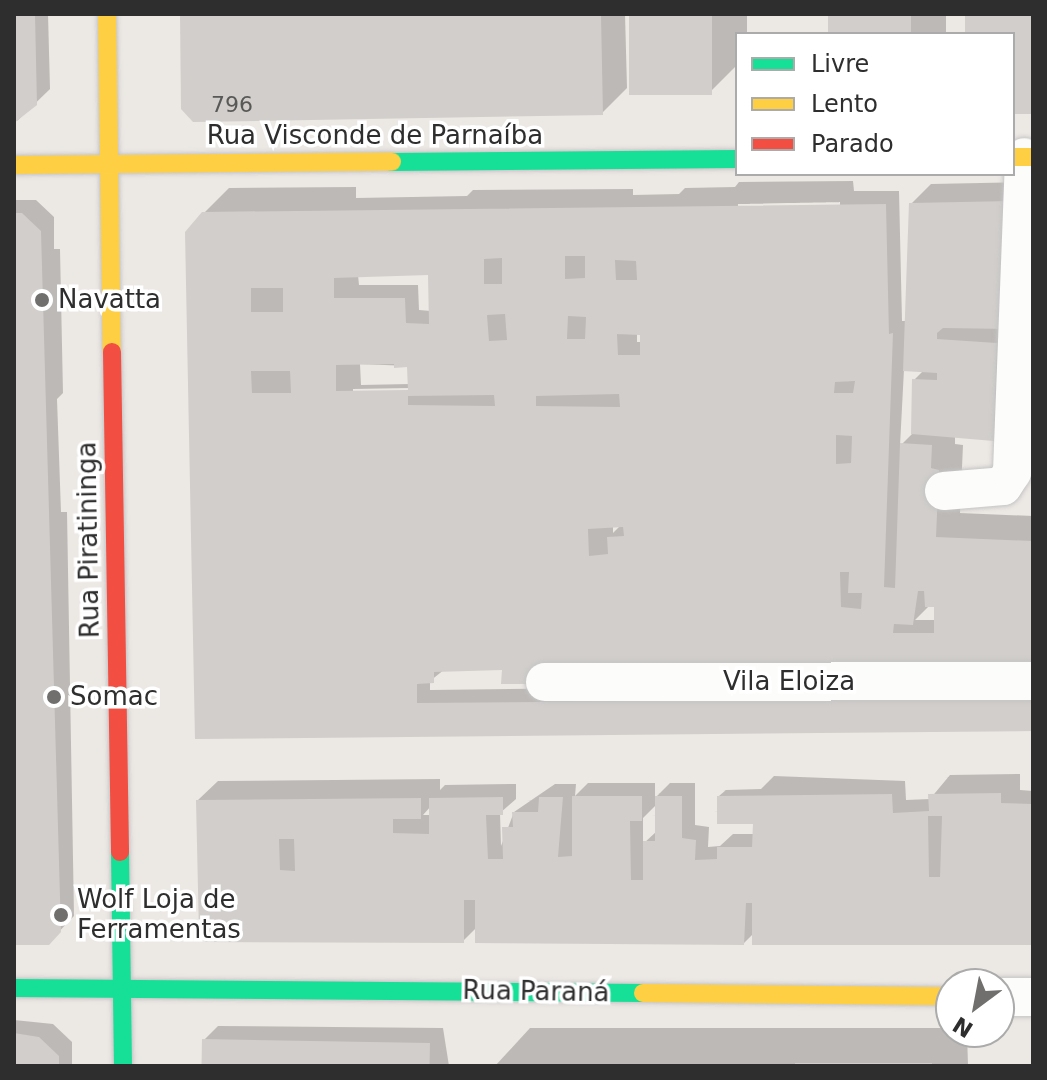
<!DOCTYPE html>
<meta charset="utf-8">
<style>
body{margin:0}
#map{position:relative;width:1047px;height:1080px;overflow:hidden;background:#ece8e4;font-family:"DejaVu Sans",sans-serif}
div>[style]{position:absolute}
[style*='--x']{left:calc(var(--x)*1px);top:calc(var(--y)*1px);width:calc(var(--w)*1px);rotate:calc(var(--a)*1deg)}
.shadow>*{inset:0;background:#0003;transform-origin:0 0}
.building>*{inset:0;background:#d1cecb;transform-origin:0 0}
.roads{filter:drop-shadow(0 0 2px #c5c4c5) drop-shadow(0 0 2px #c5c4c5)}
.street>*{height:38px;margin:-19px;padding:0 19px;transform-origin:19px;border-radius:19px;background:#fcfcfb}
.fast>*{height:18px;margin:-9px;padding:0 9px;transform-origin:9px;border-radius:9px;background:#16e098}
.slow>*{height:18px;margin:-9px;padding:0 9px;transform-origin:9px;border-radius:9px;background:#ffcf43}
.jam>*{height:18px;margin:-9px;padding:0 9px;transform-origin:9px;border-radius:9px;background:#f24e42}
.dots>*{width:22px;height:22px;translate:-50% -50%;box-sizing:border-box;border:4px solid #fff;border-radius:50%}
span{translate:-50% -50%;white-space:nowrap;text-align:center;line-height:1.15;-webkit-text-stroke:7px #fff;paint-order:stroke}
.number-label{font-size:22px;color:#585857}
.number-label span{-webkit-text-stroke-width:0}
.street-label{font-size:26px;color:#2e2e2e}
.poi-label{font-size:26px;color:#2e2e2e}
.left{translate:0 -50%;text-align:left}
.frame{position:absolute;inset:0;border:16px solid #2e2e2e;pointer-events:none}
.legend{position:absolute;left:735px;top:32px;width:280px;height:144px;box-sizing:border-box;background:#fff;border:2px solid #ababab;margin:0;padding:10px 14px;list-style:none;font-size:24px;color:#2e2e2e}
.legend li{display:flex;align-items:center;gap:16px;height:40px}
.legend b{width:40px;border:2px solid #ababab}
.north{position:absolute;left:935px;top:968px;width:80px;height:80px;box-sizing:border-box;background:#fff;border:2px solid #ababab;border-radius:50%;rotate:212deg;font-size:22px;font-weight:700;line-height:32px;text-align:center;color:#2e2e2e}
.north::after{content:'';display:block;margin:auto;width:28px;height:36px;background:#706f6e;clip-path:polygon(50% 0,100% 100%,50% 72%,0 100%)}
</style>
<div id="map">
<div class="shadow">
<i style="clip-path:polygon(14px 14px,48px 14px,50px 89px,17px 121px)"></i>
<i style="clip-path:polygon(182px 14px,625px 14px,627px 88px,602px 113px)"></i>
<i style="clip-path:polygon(631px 14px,747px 14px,747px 34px,737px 34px,737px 65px,711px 91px)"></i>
<i style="left:830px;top:14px;width:116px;height:20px"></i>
<i style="clip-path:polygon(evenodd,853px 181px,854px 191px,899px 191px,902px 321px,907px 321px,911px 204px,931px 184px,1031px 182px,1007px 425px,993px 439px,955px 436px,955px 444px,963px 445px,960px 513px,1033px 516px,1033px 663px,445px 669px,430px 681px,430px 690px,1033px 683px,1033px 729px,197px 737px,204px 213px,229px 188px,356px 187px,356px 198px,467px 196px,473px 190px,633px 189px,633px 195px,679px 194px,685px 188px,735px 187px,739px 182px,853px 181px,840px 202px,840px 206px,738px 208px,738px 204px,840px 202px,853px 181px,429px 272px,431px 311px,419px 310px,418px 285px,359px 285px,358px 275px,429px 272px,853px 181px,637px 332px,642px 333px,642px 342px,637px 342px,637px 332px,853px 181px,360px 364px,409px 366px,410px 384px,361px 385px,360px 364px,853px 181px,904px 369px,924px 370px,914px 380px,913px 433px,900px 446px,904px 369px,853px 181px,410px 388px,410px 392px,353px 393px,353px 389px,410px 388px,853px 181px,613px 525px,621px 525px,613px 533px,613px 525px,853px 181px,936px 604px,936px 620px,915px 620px,930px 605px,936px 604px)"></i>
<i style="clip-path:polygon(14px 200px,36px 200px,54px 217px,54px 249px,60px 249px,63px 393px,57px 399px,61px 512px,67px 512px,74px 916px,48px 943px,14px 943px)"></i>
<i style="clip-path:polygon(evenodd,1020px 774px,1020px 790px,1033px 791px,1033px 943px,754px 933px,744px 943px,477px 927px,463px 941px,204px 939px,198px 800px,218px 781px,440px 779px,440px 790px,445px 785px,516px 784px,516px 799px,500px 813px,501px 846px,514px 812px,555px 784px,576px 784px,575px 796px,588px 783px,655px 783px,655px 798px,670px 783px,695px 783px,695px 825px,709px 827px,708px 847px,720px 846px,733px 834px,754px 834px,754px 822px,719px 796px,726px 790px,761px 789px,774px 776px,905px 781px,906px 800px,930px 799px,950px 775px,1020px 774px,657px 804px,657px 831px,643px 844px,643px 818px,657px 804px,1020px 774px,431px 806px,431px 815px,423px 815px,431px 806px)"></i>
<i style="clip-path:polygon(14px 1020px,53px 1024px,72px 1042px,72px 1066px,14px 1066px)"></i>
<i style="clip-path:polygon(218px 1026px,443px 1028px,449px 1066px,205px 1066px,204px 1040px)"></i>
<i style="clip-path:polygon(530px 1028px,951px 1028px,967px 1032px,968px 1066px,495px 1066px)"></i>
</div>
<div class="building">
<i style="clip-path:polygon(14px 14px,35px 14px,37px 105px,14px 123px)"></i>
<i style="clip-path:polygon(180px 14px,601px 14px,603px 115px,193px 122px,181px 109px)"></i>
<i style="left:629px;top:14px;width:83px;height:81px"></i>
<i style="left:828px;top:14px;width:83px;height:20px"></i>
<i style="clip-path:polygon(965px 14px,1033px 14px,1033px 114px,1013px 114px,1013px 34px,965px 34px)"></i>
<i style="clip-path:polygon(1012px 201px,1008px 329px,943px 328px,937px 333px,937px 339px,997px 343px,994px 441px,911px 434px,912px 379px,937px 380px,937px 373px,903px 371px,909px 203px)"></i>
<i style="clip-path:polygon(evenodd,886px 204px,889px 334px,893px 333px,884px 587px,895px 588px,900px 443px,932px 445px,931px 468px,939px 470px,936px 537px,1033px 541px,1033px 665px,539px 684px,501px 684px,502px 670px,434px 672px,434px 683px,417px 684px,417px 703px,1033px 698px,1033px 731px,195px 739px,185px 232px,202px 212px,886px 204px,565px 256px,585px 256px,585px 278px,565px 279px,565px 256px,886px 204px,502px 258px,502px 284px,484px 284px,484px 259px,502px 258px,886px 204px,615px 260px,636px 261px,637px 280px,616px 280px,615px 260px,886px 204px,428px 275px,429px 324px,406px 323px,405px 298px,334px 298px,334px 278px,428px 275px,886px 204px,251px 288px,283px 288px,283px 312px,251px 312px,251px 288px,886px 204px,505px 314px,507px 340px,489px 341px,487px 315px,505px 314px,886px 204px,568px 316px,586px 317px,585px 339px,567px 339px,568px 316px,886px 204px,617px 334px,640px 335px,640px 355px,618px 355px,617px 334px,886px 204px,394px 364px,394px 368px,407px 367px,408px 390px,336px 391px,336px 365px,394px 364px,886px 204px,251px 371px,290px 371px,291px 393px,252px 393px,251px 371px,886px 204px,855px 381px,853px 393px,834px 393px,835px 382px,855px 381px,886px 204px,619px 394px,620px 407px,536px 406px,536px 396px,619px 394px,886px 204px,494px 395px,495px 406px,408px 405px,408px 396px,494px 395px,886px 204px,836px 435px,852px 436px,851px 463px,836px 464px,836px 435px,886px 204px,623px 527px,624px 536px,607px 537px,608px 554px,589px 556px,588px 529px,623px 527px,886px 204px,840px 572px,849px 572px,848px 593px,862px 593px,861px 609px,841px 607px,840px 572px,886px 204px,918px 591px,924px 591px,925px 607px,934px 607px,934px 633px,893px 633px,894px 624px,913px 625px,918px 591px)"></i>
<i style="clip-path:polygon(14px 213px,22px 213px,41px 231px,61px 932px,49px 945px,14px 945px)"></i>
<i style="clip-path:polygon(evenodd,1001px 793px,1001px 803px,1033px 804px,1033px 945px,752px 945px,752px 903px,746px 903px,744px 945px,475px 943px,475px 900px,464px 900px,464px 943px,206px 942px,199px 934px,196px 800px,421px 798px,421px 819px,393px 819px,393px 833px,429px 834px,429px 798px,503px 797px,503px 815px,486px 815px,488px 859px,503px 859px,502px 827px,513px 827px,512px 812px,538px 812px,539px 797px,563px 797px,558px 857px,572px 856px,572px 796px,642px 796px,642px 821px,630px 821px,631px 880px,643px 880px,643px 841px,655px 841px,655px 796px,682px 796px,682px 838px,696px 840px,695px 860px,717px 859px,717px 847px,752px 847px,753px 824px,717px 824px,717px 796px,892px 794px,893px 813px,929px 811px,928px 794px,1001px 793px,928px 816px,942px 816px,940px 877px,929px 877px,928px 816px,1001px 793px,279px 839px,294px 839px,295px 871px,280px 870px,279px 839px)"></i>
<i style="clip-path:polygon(14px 1033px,39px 1037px,59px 1056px,59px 1066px,14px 1066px)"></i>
<i style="left:202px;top:1039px;width:228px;height:27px;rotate:1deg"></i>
<i style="left:795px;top:1063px;width:137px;height:3px"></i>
</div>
<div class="roads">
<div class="street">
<i style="--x:944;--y:491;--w:59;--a:-4.8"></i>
<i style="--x:1003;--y:486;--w:17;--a:-57"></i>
<i style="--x:1012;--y:472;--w:315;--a:-87.8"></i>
<i style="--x:545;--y:682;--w:488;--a:-0.1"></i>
<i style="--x:999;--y:997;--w:34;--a:0"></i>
</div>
<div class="fast">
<i style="--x:392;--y:162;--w:345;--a:-0.5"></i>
<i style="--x:120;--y:852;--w:214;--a:89.2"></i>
<i style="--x:14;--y:988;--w:629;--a:0.46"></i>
</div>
<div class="slow">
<i style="--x:107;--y:14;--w:338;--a:89.2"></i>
<i style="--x:1013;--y:157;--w:20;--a:0"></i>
<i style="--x:14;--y:165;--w:378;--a:-0.5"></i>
<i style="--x:643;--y:993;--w:308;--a:0.6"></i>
</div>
<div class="jam">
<i style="--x:112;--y:352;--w:500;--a:89.08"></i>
</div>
</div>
<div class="dots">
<i style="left:42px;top:300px;background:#706f6e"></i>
<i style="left:54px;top:697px;background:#706f6e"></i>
<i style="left:61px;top:915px;background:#706f6e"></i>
</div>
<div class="number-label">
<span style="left:232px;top:105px">796</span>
</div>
<div class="street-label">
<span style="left:375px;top:136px">Rua Visconde de Parnaíba</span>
<span style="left:89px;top:540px;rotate:-91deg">Rua Piratininga</span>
<span style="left:789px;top:682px">Vila Eloiza</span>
<span style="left:536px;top:992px;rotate:1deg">Rua Paraná</span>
</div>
<div class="poi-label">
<span class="left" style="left:58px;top:300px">Navatta</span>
<span class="left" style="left:70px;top:697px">Somac</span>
<span class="left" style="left:77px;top:915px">Wolf Loja de<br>Ferramentas</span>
</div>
<div class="frame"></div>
<ul class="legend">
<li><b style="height:10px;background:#16e098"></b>Livre</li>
<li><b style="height:10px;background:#ffcf43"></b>Lento</li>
<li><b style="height:10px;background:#f24e42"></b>Parado</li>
</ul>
<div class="north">N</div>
</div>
